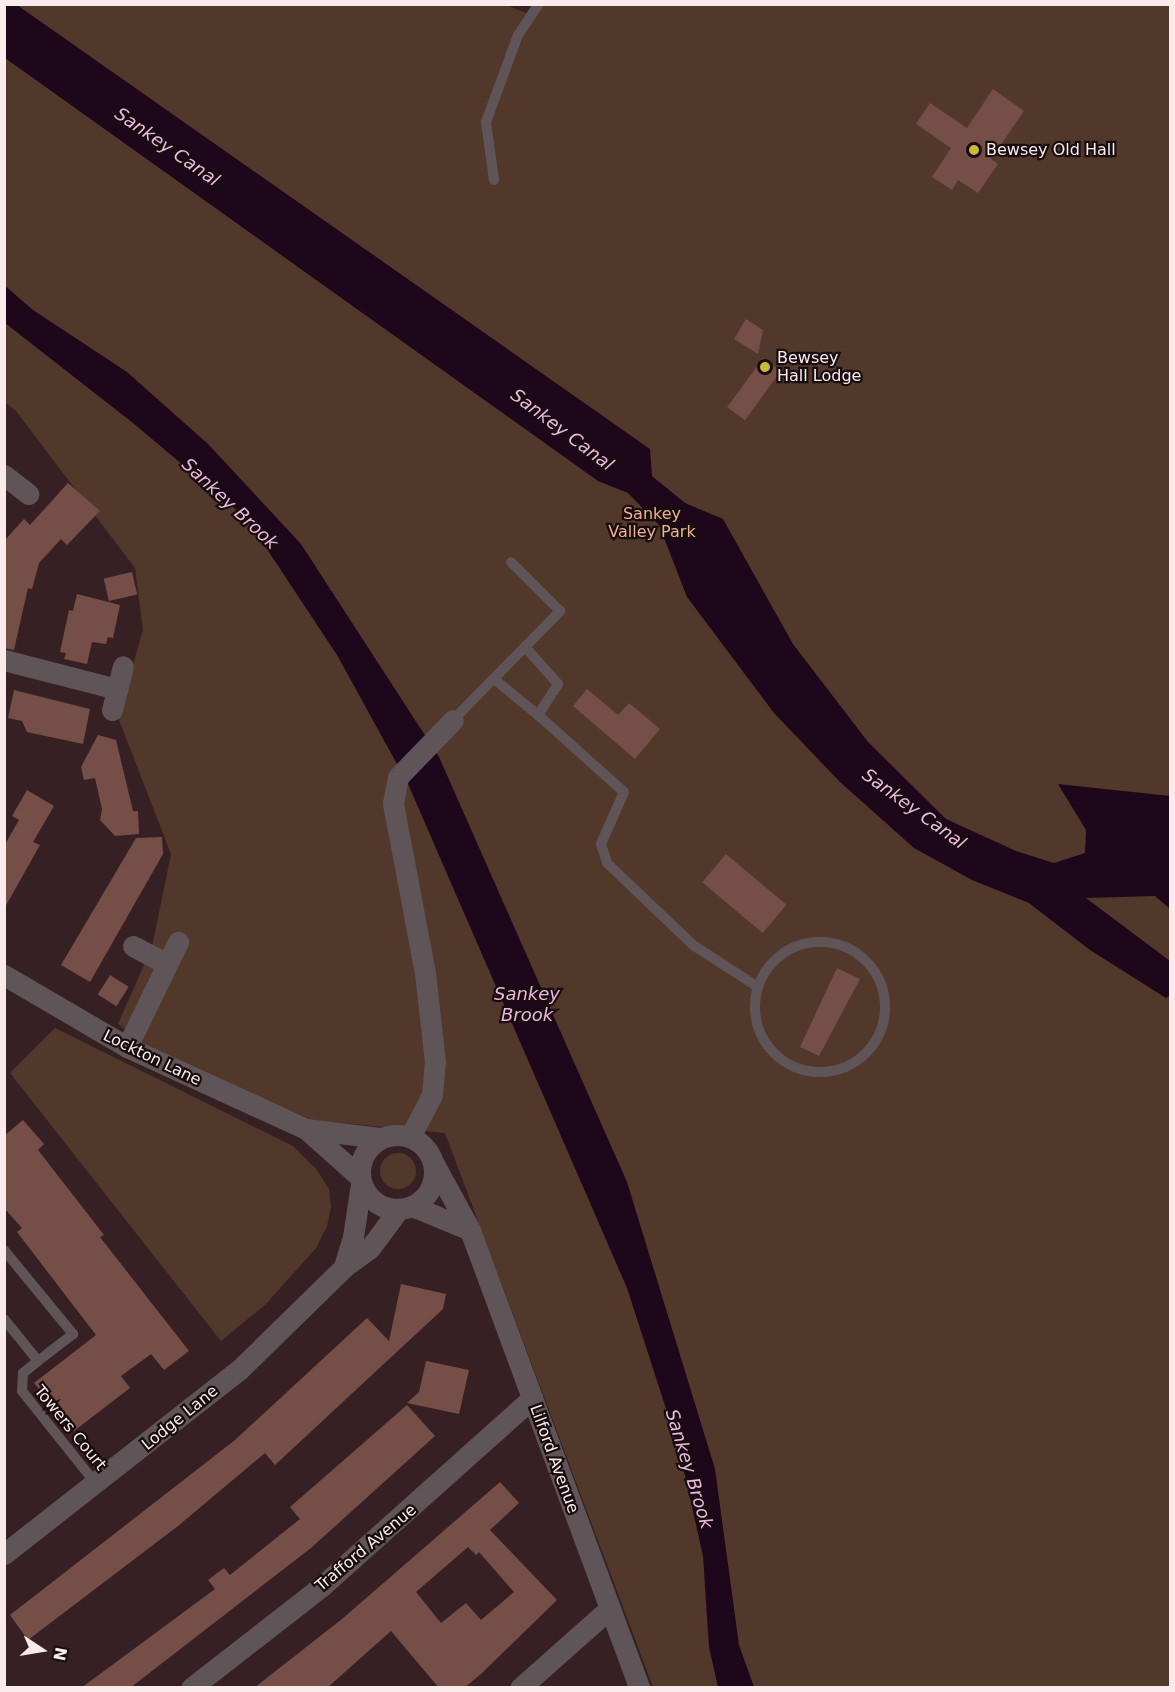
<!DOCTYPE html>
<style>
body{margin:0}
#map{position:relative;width:1175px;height:1692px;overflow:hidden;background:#372023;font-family:"DejaVu Sans",sans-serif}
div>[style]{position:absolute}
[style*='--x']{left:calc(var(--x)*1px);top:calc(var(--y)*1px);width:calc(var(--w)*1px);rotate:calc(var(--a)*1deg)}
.green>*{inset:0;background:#52382b}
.round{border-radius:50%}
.water>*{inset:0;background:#1e061b}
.building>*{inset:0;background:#754e48;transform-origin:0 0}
.lane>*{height:10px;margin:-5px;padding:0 5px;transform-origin:5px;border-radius:5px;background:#5f5458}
.lane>.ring{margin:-5px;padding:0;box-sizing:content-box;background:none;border:10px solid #5f5458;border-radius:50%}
.street>*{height:21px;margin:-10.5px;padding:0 10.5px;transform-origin:10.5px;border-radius:10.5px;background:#5f5458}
.street>.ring{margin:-10.5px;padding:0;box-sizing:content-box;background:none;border:21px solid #5f5458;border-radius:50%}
.dots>*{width:16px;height:16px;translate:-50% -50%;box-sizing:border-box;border:3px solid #170d0e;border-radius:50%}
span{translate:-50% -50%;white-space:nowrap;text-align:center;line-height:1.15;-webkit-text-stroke:4.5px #170d0e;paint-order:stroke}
.poi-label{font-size:16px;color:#fbebed}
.left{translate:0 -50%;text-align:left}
.park-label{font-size:16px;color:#eeb091}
.street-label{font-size:16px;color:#fbebed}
.water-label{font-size:18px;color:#edb7e2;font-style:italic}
.frame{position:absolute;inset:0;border:6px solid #fbebed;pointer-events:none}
.north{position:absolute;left:12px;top:1620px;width:60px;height:60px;-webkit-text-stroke:4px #170d0e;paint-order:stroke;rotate:102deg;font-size:16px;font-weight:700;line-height:24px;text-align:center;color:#fbebed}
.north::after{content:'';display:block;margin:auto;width:21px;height:27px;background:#fbebed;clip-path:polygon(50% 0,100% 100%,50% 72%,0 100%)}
</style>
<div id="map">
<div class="green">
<i style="clip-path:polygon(504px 4px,526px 13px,533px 4px,1170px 5px,1170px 1687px,653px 1687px,445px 1133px,312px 1120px,156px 1052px,118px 1024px,152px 947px,171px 854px,118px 717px,143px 630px,135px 568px,16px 411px,5px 402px,5px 5px)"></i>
<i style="clip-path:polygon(55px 1028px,293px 1146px,316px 1169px,329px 1189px,331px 1207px,327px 1226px,316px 1248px,265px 1305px,221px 1341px,10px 1073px)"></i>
<i class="round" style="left:380px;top:1153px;width:36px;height:36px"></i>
</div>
<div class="water">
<i style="clip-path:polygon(5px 4px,17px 5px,650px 449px,652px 476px,685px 503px,723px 519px,793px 644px,868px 742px,946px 819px,1016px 851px,1054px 863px,1085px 853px,1086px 830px,1058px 784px,1170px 796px,1170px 909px,1155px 896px,1086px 898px,1170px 961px,1170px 995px,1166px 998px,1090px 950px,1029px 903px,972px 880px,914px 848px,840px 782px,774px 713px,687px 597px,659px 525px,628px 493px,598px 481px,5px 58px)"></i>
<i style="clip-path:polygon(4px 285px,33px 310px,127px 372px,208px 444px,301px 544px,439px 757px,627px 1182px,715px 1469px,739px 1645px,754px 1687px,718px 1687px,709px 1647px,703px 1556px,679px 1449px,627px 1288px,408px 784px,337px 655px,247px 519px,133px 423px,5px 323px)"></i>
</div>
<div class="building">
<i style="clip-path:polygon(993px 89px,1024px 111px,991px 159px,998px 164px,978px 193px,958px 180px,952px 190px,932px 177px,951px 148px,916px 124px,930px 103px,967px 128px)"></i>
<i style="clip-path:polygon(746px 319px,763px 330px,758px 354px,734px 339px)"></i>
<i style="left:763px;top:358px;width:22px;height:61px;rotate:36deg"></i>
<i style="clip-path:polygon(68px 483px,100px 511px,67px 545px,61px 539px,39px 563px,32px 589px,28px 588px,14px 650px,4px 648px,4px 541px,24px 519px,30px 525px)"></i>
<i style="left:132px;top:572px;width:23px;height:29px;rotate:77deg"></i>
<i style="clip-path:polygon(77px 594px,120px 605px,113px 638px,108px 637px,106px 644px,92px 642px,87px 664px,64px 659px,66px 653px,60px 652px,69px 610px,73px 611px)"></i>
<i style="clip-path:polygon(587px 689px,618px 715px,629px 703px,660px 729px,635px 759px,573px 706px)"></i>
<i style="clip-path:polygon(14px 690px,90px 709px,83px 744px,27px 732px,22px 721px,8px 718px)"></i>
<i style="clip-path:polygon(98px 735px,116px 740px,133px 811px,138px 811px,139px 834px,115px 836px,100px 820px,102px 809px,95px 778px,84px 780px,81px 767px)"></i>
<i style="clip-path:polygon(27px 790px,54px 806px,33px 842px,40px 845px,4px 909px,4px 846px,19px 820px,12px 816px)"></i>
<i style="clip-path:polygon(162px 837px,163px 854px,90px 982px,61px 965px,136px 838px)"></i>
<i style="left:726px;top:854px;width:79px;height:37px;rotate:40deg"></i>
<i style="clip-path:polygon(837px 968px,860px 979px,819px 1056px,800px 1047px)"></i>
<i style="left:110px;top:975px;width:22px;height:23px;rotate:32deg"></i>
<i style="clip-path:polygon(23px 1120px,44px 1144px,38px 1150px,104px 1235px,100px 1237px,189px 1351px,164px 1370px,151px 1354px,121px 1376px,130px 1388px,74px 1431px,34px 1383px,96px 1335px,17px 1232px,22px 1228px,4px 1208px,4px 1136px)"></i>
<i style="clip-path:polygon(401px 1284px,446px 1294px,443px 1309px,275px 1465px,265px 1453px,178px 1526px,28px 1640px,10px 1615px,235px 1440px,367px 1318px,389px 1341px)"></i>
<i style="clip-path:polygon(426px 1361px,469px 1370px,459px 1414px,407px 1403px,419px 1392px)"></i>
<i style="clip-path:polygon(407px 1405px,435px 1436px,311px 1548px,130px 1688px,81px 1688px,215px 1589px,208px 1580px,224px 1568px,230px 1575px,300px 1519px,290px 1507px)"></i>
<i style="clip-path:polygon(evenodd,500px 1482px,519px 1503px,490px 1530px,557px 1600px,481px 1674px,464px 1688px,439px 1688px,391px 1631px,327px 1688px,254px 1688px,342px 1619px,500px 1482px,468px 1547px,476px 1555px,479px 1552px,514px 1592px,481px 1620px,466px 1603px,441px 1623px,416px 1592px,468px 1547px)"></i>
</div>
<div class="lane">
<i style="--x:494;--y:180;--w:59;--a:-97.9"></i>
<i style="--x:486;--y:122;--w:93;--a:-69.8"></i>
<i style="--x:518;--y:35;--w:37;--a:-56"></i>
<i style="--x:494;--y:679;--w:57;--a:39.3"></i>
<i style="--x:538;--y:715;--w:37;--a:-57"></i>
<i style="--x:558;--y:684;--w:50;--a:-131.7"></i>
<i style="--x:538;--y:715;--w:115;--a:41.8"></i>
<i style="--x:624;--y:792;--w:57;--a:113.9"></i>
<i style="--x:601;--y:844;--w:20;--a:72"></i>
<i style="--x:607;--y:863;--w:119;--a:43.6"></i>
<i style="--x:693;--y:945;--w:77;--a:32.9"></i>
<i style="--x:453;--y:720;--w:153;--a:-45.5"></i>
<i style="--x:560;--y:611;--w:69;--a:-135"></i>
<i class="ring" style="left:755px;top:942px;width:120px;height:120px"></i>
<i style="--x:4;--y:1250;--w:109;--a:50.6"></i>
<i style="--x:73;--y:1334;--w:44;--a:142.4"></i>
<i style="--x:4;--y:1319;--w:54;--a:51"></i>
<i style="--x:38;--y:1361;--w:19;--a:141"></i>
<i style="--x:23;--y:1373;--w:18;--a:93"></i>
<i style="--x:22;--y:1391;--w:120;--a:51.4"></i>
</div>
<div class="street">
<i style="--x:4;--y:475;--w:31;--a:38"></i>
<i style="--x:4;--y:660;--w:117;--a:14.4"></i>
<i style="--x:112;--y:710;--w:45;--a:-76"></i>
<i style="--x:133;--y:946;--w:38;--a:28"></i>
<i style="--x:4;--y:975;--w:143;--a:30.3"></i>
<i style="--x:127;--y:1047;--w:197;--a:24.6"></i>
<i style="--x:306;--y:1129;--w:72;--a:41.6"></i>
<i style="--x:127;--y:1047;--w:117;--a:-64.1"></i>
<i style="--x:306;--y:1129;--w:75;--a:6.9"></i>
<i class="ring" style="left:360px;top:1135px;width:53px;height:53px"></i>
<i style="--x:410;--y:1137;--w:47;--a:-62.4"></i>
<i style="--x:432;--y:1095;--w:33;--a:-85"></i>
<i style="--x:435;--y:1062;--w:90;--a:-96.4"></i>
<i style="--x:425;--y:973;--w:173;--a:-100.7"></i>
<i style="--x:393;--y:803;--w:26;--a:-79"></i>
<i style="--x:398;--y:777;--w:79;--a:-46"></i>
<i style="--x:433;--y:1162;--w:77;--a:61.4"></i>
<i style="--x:470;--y:1230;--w:488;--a:69.7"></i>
<i style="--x:361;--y:1184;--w:54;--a:98.6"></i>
<i style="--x:353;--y:1237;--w:31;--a:107"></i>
<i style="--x:344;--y:1267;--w:32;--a:-36"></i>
<i style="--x:370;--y:1248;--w:49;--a:-53.4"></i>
<i style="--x:412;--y:1206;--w:63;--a:22.5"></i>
<i style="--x:4;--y:1554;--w:298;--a:-38.1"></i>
<i style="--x:239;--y:1370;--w:147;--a:-44.4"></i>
<i style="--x:191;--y:1688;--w:166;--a:-37.9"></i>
<i style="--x:322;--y:1586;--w:282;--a:-41.8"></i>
<i style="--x:520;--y:1688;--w:120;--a:-41.6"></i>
</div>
<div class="dots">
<i style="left:974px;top:150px;background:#c9ba3a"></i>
<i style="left:765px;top:367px;background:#c9ba3a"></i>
</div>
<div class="poi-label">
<span class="left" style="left:986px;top:150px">Bewsey Old Hall</span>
<span class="left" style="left:777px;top:367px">Bewsey<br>Hall Lodge</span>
</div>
<div class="park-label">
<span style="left:652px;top:523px">Sankey<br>Valley Park</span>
</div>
<div class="street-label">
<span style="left:152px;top:1058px;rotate:26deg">Lockton Lane</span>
<span style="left:180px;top:1418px;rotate:-39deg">Lodge Lane</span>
<span style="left:70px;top:1428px;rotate:51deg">Towers Court</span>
<span style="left:554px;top:1459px;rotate:70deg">Lilford Avenue</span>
<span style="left:366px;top:1548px;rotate:-40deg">Trafford Avenue</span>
</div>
<div class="water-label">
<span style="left:167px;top:147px;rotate:35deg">Sankey Canal</span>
<span style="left:562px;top:430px;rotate:37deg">Sankey Canal</span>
<span style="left:230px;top:504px;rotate:43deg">Sankey Brook</span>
<span style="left:914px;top:809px;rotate:36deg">Sankey Canal</span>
<span style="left:527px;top:1005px">Sankey<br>Brook</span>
<span style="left:689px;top:1469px;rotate:73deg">Sankey Brook</span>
</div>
<div class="frame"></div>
<div class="north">N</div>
</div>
